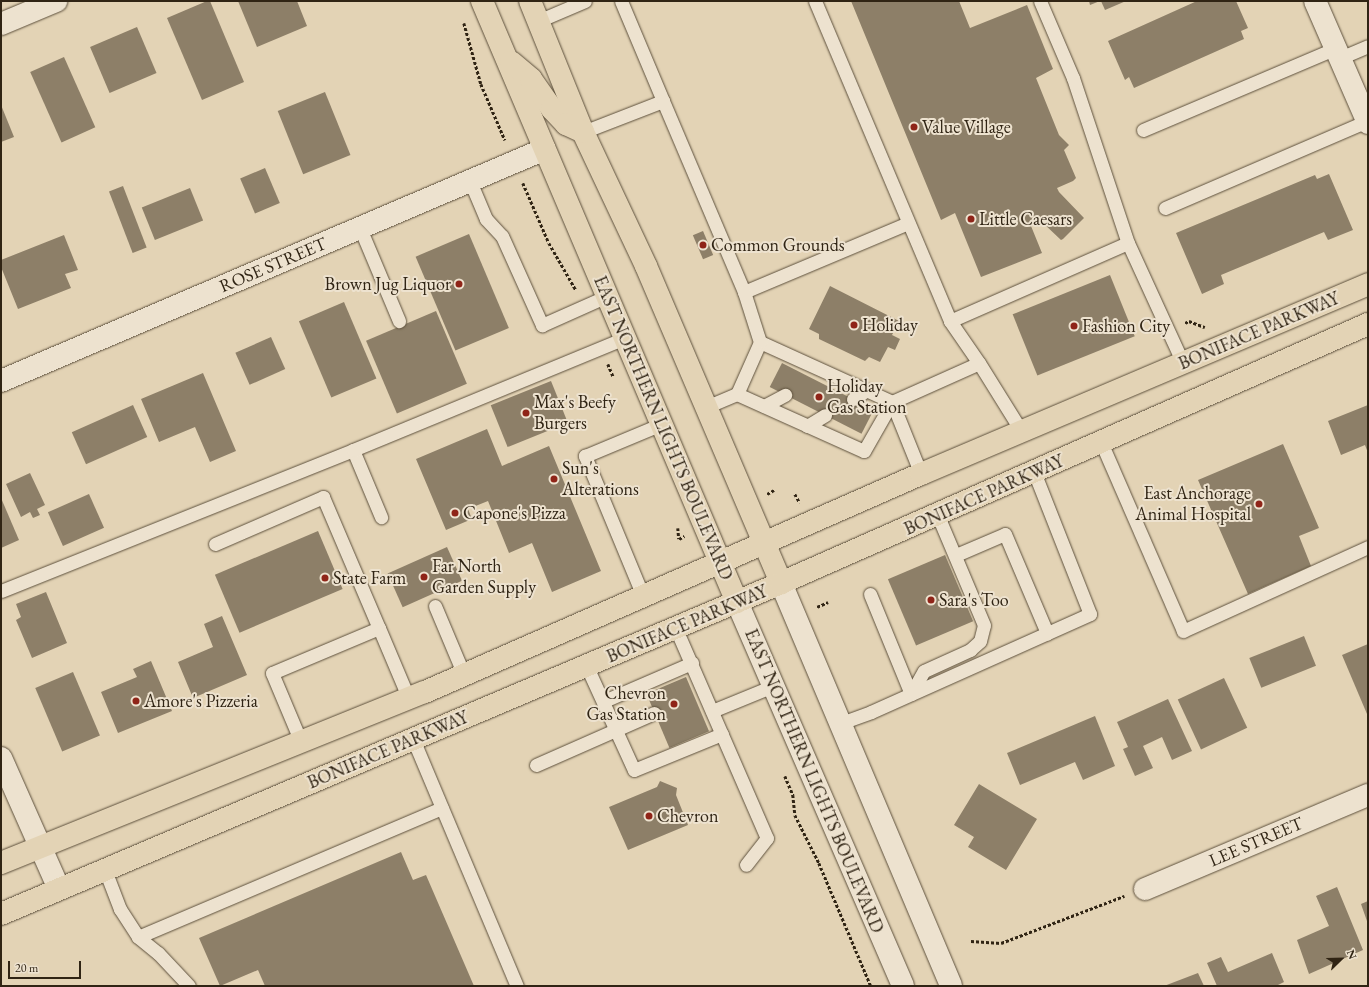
<!DOCTYPE html>
<style>
body{margin:0}
#map{position:relative;width:1369px;height:987px;overflow:hidden;background:#e3d3b5;font-family:"EB Garamond",serif}
div>[style]{position:absolute}
[style*='--x']{left:calc(var(--x)*1px);top:calc(var(--y)*1px);width:calc(var(--w)*1px);rotate:calc(var(--a)*1deg)}
.building>*{inset:0;background:#8d7f68;transform-origin:0 0}
.path>*{height:2.5px;margin-top:-1.25px;transform-origin:0;background:repeating-linear-gradient(90deg,#302414 0 3px,transparent 0 5px)}
.roads{filter:drop-shadow(0 0 1px #5d503c) drop-shadow(0 0 1px #5d503c)}
.lane>*{height:13px;margin:-6.5px;padding:0 6.5px;transform-origin:6.5px;border-radius:6.5px;background:#ede2cf}
.street>*{height:22px;margin:-11px;padding:0 11px;transform-origin:11px;border-radius:11px;background:#ede2cf}
.secondary>*{height:22px;margin:-11px;padding:0 11px;transform-origin:11px;border-radius:11px;background:#ede2cf}
.primary>*{height:22px;margin:-11px;padding:0 11px;transform-origin:11px;border-radius:11px;background:#e3d3b5}
.dots>*{width:11px;height:11px;translate:-50% -50%;box-sizing:border-box;border:2px solid #ede2cf;border-radius:50%}
span{translate:-50% -50%;white-space:nowrap;text-align:center;line-height:1.15;-webkit-text-stroke:4px #ede2cf;paint-order:stroke}
.poi-label{font-size:18px;color:#302414}
.left{translate:0 -50%;text-align:left}
.right{translate:-100% -50%;text-align:right}
.street-label{font-size:18px;color:#302414}
.frame{position:absolute;inset:0;border:2px solid #302414;pointer-events:none}
.north{position:absolute;left:1321px;top:939px;width:40px;height:40px;-webkit-text-stroke:3px #ede2cf;paint-order:stroke;rotate:67deg;font-size:11px;font-weight:700;line-height:16px;text-align:center;color:#302414}
.north::after{content:'';display:block;margin:auto;width:14px;height:18px;background:#302414;clip-path:polygon(50% 0,100% 100%,50% 72%,0 100%)}
.scale{position:absolute;left:8px;top:961px;width:73px;height:18px;box-sizing:border-box;border:2px solid #302414;border-top:0;padding-left:5px;font-size:12px;line-height:14px;white-space:nowrap;color:#302414;-webkit-text-stroke:3px #ede2cf;paint-order:stroke}
</style>
<div id="map">
<div class="building">
<i style="clip-path:polygon(207px 1px,210px 1px,244px 82px,202px 100px,167px 18px)"></i>
<i style="clip-path:polygon(238px 1px,297px 1px,307px 26px,257px 47px)"></i>
<i style="clip-path:polygon(851px 1px,959px 1px,970px 28px,1027px 5px,1053px 69px,1036px 78px,1059px 135px,1069px 145px,1064px 150px,1076px 178px,1073px 181px,1057px 188px,1059px 192px,1084px 218px,1063px 239px,1061px 240px,1042px 222px,1031px 226px,1042px 253px,981px 277px,955px 213px,941px 220px)"></i>
<i style="clip-path:polygon(1089px 1px,1100px 1px,1090px 5px)"></i>
<i style="clip-path:polygon(1101px 1px,1126px 1px,1105px 10px)"></i>
<i style="clip-path:polygon(1197px 1px,1236px 1px,1248px 28px,1241px 31px,1244px 39px,1134px 88px,1129px 77px,1125px 80px,1108px 41px)"></i>
<i style="left:137px;top:27px;width:50px;height:51px;rotate:67deg"></i>
<i style="left:64px;top:57px;width:77px;height:37px;rotate:66deg"></i>
<i style="left:325px;top:92px;width:68px;height:51px;rotate:68deg"></i>
<i style="clip-path:polygon(1px 105px,14px 137px,1px 142px)"></i>
<i style="left:265px;top:168px;width:38px;height:27px;rotate:67deg"></i>
<i style="clip-path:polygon(1329px 174px,1353px 230px,1328px 240px,1324px 232px,1221px 275px,1224px 284px,1202px 294px,1176px 233px,1315px 175px,1317px 179px)"></i>
<i style="left:123px;top:186px;width:66px;height:15px;rotate:69deg"></i>
<i style="left:190px;top:188px;width:35px;height:52px;rotate:68deg"></i>
<i style="left:703px;top:231px;width:26px;height:11px;rotate:67deg"></i>
<i style="left:469px;top:234px;width:102px;height:58px;rotate:67deg"></i>
<i style="clip-path:polygon(64px 235px,78px 270px,65px 274px,71px 288px,18px 309px,1px 267px,1px 260px)"></i>
<i style="left:1110px;top:275px;width:66px;height:105px;rotate:68deg"></i>
<i style="clip-path:polygon(830px 286px,899px 321px,892px 335px,900px 339px,895px 350px,888px 347px,880px 362px,869px 357px,865px 361px,819px 339px,819px 334px,809px 329px)"></i>
<i style="left:344px;top:302px;width:83px;height:49px;rotate:67deg"></i>
<i style="left:436px;top:311px;width:79px;height:76px;rotate:67deg"></i>
<i style="left:271px;top:337px;width:35px;height:39px;rotate:66deg"></i>
<i style="left:782px;top:363px;width:103px;height:27px;rotate:27deg"></i>
<i style="clip-path:polygon(203px 373px,236px 451px,210px 462px,195px 427px,159px 442px,141px 399px)"></i>
<i style="left:551px;top:381px;width:45px;height:65px;rotate:68deg"></i>
<i style="left:133px;top:405px;width:35px;height:67px;rotate:66deg"></i>
<i style="clip-path:polygon(1368px 405px,1368px 453px,1365px 445px,1341px 455px,1328px 421px)"></i>
<i style="clip-path:polygon(487px 429px,502px 466px,549px 446px,601px 571px,552px 592px,532px 543px,509px 553px,488px 501px,468px 509px,472px 519px,446px 530px,416px 459px)"></i>
<i style="clip-path:polygon(1283px 444px,1319px 528px,1299px 536px,1311px 566px,1248px 594px,1198px 480px)"></i>
<i style="clip-path:polygon(30px 473px,45px 505px,37px 509px,40px 515px,33px 518px,30px 512px,21px 517px,6px 484px)"></i>
<i style="left:89px;top:494px;width:37px;height:45px;rotate:66deg"></i>
<i style="clip-path:polygon(1px 498px,19px 540px,1px 548px)"></i>
<i style="left:318px;top:531px;width:63px;height:112px;rotate:67deg"></i>
<i style="left:447px;top:547px;width:37px;height:65px;rotate:66deg"></i>
<i style="left:945px;top:555px;width:72px;height:62px;rotate:67deg"></i>
<i style="clip-path:polygon(46px 592px,67px 643px,32px 658px,16px 620px,21px 617px,16px 604px)"></i>
<i style="clip-path:polygon(222px 616px,247px 675px,193px 698px,178px 662px,213px 647px,204px 624px)"></i>
<i style="left:1304px;top:636px;width:32px;height:59px;rotate:68deg"></i>
<i style="clip-path:polygon(1368px 644px,1368px 713px,1367px 714px,1342px 655px)"></i>
<i style="clip-path:polygon(151px 661px,172px 711px,118px 733px,101px 692px,137px 677px,133px 669px)"></i>
<i style="left:73px;top:672px;width:69px;height:41px;rotate:67deg"></i>
<i style="left:686px;top:677px;width:59px;height:43px;rotate:67deg"></i>
<i style="left:1224px;top:678px;width:55px;height:51px;rotate:65deg"></i>
<i style="clip-path:polygon(1168px 699px,1192px 751px,1172px 760px,1162px 737px,1143px 746px,1153px 768px,1135px 776px,1123px 749px,1128px 747px,1117px 722px)"></i>
<i style="clip-path:polygon(1095px 716px,1115px 766px,1083px 780px,1075px 762px,1020px 785px,1007px 753px)"></i>
<i style="clip-path:polygon(660px 781px,677px 788px,676px 795px,688px 825px,628px 850px,609px 807px,657px 787px)"></i>
<i style="clip-path:polygon(979px 784px,1037px 819px,1006px 870px,968px 847px,974px 837px,954px 825px)"></i>
<i style="clip-path:polygon(401px 852px,413px 880px,426px 875px,474px 986px,265px 986px,258px 970px,220px 986px,199px 938px)"></i>
<i style="clip-path:polygon(1337px 887px,1363px 950px,1309px 974px,1297px 940px,1329px 926px,1316px 896px)"></i>
<i style="clip-path:polygon(1368px 901px,1368px 924px,1361px 904px)"></i>
<i style="clip-path:polygon(1272px 953px,1284px 982px,1276px 986px,1217px 986px,1207px 963px,1221px 957px,1228px 972px)"></i>
<i style="clip-path:polygon(1198px 973px,1204px 986px,1164px 986px)"></i>
</div>
<div class="path">
<i style="--x:464;--y:23;--w:63;--a:74.4"></i>
<i style="--x:481;--y:84;--w:61;--a:66.8"></i>
<i style="--x:523;--y:183;--w:65;--a:66.6"></i>
<i style="--x:549;--y:243;--w:54;--a:60.1"></i>
<i style="--x:1185;--y:323;--w:4;--a:-27"></i>
<i style="--x:1189;--y:321;--w:17;--a:21"></i>
<i style="--x:608;--y:364;--w:13;--a:67"></i>
<i style="--x:767;--y:494;--w:8;--a:-30"></i>
<i style="--x:795;--y:494;--w:10;--a:61"></i>
<i style="--x:678;--y:528;--w:11;--a:85"></i>
<i style="--x:679;--y:539;--w:6;--a:-31"></i>
<i style="--x:817;--y:607;--w:12;--a:-24"></i>
<i style="--x:785;--y:776;--w:21;--a:67"></i>
<i style="--x:793;--y:795;--w:20;--a:84"></i>
<i style="--x:795;--y:815;--w:54;--a:63.4"></i>
<i style="--x:819;--y:863;--w:134;--a:67.1"></i>
<i style="--x:971;--y:941;--w:30;--a:4"></i>
<i style="--x:1001;--y:943;--w:132;--a:-20.9"></i>
</div>
<div class="roads">
<div class="lane">
<i style="--x:621;--y:1;--w:108;--a:67.2"></i>
<i style="--x:815;--y:1;--w:347;--a:67.1"></i>
<i style="--x:950;--y:321;--w:51;--a:55.4"></i>
<i style="--x:979;--y:363;--w:81;--a:58.1"></i>
<i style="--x:1040;--y:1;--w:84;--a:66.8"></i>
<i style="--x:1073;--y:78;--w:174;--a:71.6"></i>
<i style="--x:538;--y:21;--w:51;--a:-23.1"></i>
<i style="--x:1340;--y:58;--w:30;--a:-23"></i>
<i style="--x:1143;--y:130;--w:210;--a:-23"></i>
<i style="--x:583;--y:132;--w:86;--a:-21.2"></i>
<i style="--x:663;--y:101;--w:207;--a:67"></i>
<i style="--x:744;--y:292;--w:178;--a:-22.8"></i>
<i style="--x:470;--y:181;--w:41;--a:67.2"></i>
<i style="--x:486;--y:219;--w:23;--a:47"></i>
<i style="--x:502;--y:236;--w:98;--a:65.8"></i>
<i style="--x:542;--y:325;--w:71;--a:-24"></i>
<i style="--x:1165;--y:208;--w:220;--a:-23.3"></i>
<i style="--x:360;--y:228;--w:101;--a:67.2"></i>
<i style="--x:950;--y:321;--w:194;--a:-23.7"></i>
<i style="--x:1128;--y:243;--w:132;--a:65.4"></i>
<i style="--x:760;--y:342;--w:145;--a:24.4"></i>
<i style="--x:892;--y:402;--w:78;--a:68.1"></i>
<i style="--x:737;--y:394;--w:139;--a:24.2"></i>
<i style="--x:864;--y:451;--w:56;--a:-60.3"></i>
<i style="--x:892;--y:402;--w:95;--a:-24.1"></i>
<i style="--x:853;--y:399;--w:17;--a:-33"></i>
<i style="--x:764;--y:406;--w:24;--a:-28"></i>
<i style="--x:706;--y:407;--w:34;--a:-23"></i>
<i style="--x:737;--y:394;--w:57;--a:-66.1"></i>
<i style="--x:760;--y:342;--w:52;--a:-107.7"></i>
<i style="--x:807;--y:426;--w:21;--a:-31"></i>
<i style="--x:1101;--y:442;--w:206;--a:66.5"></i>
<i style="--x:1183;--y:631;--w:203;--a:-24.4"></i>
<i style="--x:353;--y:450;--w:73;--a:67.3"></i>
<i style="--x:215;--y:544;--w:118;--a:-23.5"></i>
<i style="--x:323;--y:497;--w:142;--a:66.9"></i>
<i style="--x:379;--y:628;--w:116;--a:157.2"></i>
<i style="--x:272;--y:673;--w:75;--a:67.2"></i>
<i style="--x:956;--y:555;--w:53;--a:-23.2"></i>
<i style="--x:1005;--y:534;--w:108;--a:67"></i>
<i style="--x:1;--y:591;--w:379;--a:-21.8"></i>
<i style="--x:353;--y:450;--w:294;--a:-22.4"></i>
<i style="--x:870;--y:594;--w:108;--a:67.7"></i>
<i style="--x:643;--y:596;--w:152;--a:-112.5"></i>
<i style="--x:585;--y:456;--w:83;--a:-22.6"></i>
<i style="--x:435;--y:606;--w:75;--a:67.2"></i>
<i style="--x:379;--y:628;--w:77;--a:67.1"></i>
<i style="--x:676;--y:629;--w:228;--a:66.5"></i>
<i style="--x:767;--y:838;--w:34;--a:128"></i>
<i style="--x:587;--y:667;--w:113;--a:65.5"></i>
<i style="--x:634;--y:770;--w:95;--a:-22.2"></i>
<i style="--x:911;--y:694;--w:26;--a:-61"></i>
<i style="--x:924;--y:671;--w:51;--a:-24.5"></i>
<i style="--x:970;--y:650;--w:13;--a:-42"></i>
<i style="--x:980;--y:641;--w:16;--a:-76"></i>
<i style="--x:984;--y:625;--w:118;--a:-112.9"></i>
<i style="--x:604;--y:701;--w:96;--a:-23.4"></i>
<i style="--x:712;--y:711;--w:66;--a:-22.3"></i>
<i style="--x:841;--y:723;--w:32;--a:-20"></i>
<i style="--x:871;--y:712;--w:240;--a:-24.1"></i>
<i style="--x:1090;--y:614;--w:153;--a:-111.5"></i>
<i style="--x:413;--y:739;--w:268;--a:67.2"></i>
<i style="--x:536;--y:765;--w:129;--a:-23.8"></i>
<i style="--x:105;--y:870;--w:42;--a:69"></i>
<i style="--x:120;--y:909;--w:33;--a:57"></i>
<i style="--x:138;--y:937;--w:26;--a:39"></i>
<i style="--x:158;--y:953;--w:45;--a:46.8"></i>
<i style="--x:138;--y:937;--w:330;--a:-23"></i>
</div>
<div class="street">
<i style="--x:1315;--y:1;--w:133;--a:66.5"></i>
<i style="--x:1;--y:24;--w:60;--a:-22.7"></i>
<i style="--x:1;--y:381;--w:591;--a:-23.1"></i>
<i style="--x:1;--y:758;--w:143;--a:66.1"></i>
<i style="--x:1145;--y:889;--w:242;--a:-22.9"></i>
</div>
<div class="secondary">
<i style="--x:781;--y:583;--w:437;--a:67.1"></i>
<i style="--x:737;--y:602;--w:418;--a:66.6"></i>
</div>
<div class="primary">
<i style="--x:482;--y:1;--w:653;--a:67.01"></i>
<i style="--x:530;--y:1;--w:141;--a:68"></i>
<i style="--x:583;--y:132;--w:148;--a:64.8"></i>
<i style="--x:646;--y:266;--w:345;--a:66.9"></i>
<i style="--x:511;--y:62;--w:26;--a:40"></i>
<i style="--x:531;--y:79;--w:37;--a:55"></i>
<i style="--x:552;--y:109;--w:21;--a:47"></i>
<i style="--x:566;--y:124;--w:19;--a:25"></i>
<i style="--x:1;--y:863;--w:457;--a:-22"></i>
<i style="--x:425;--y:692;--w:542;--a:-23.73"></i>
<i style="--x:921;--y:474;--w:486;--a:-23"></i>
<i style="--x:1;--y:914;--w:847;--a:-22.99"></i>
<i style="--x:781;--y:583;--w:642;--a:-23.81"></i>
</div>
</div>
<div class="dots">
<i style="left:914px;top:127px;background:#8f2418"></i>
<i style="left:971px;top:219px;background:#8f2418"></i>
<i style="left:703px;top:245px;background:#8f2418"></i>
<i style="left:459px;top:284px;background:#8f2418"></i>
<i style="left:854px;top:325px;background:#8f2418"></i>
<i style="left:1074px;top:326px;background:#8f2418"></i>
<i style="left:819px;top:397px;background:#8f2418"></i>
<i style="left:526px;top:413px;background:#8f2418"></i>
<i style="left:554px;top:479px;background:#8f2418"></i>
<i style="left:1259px;top:504px;background:#8f2418"></i>
<i style="left:455px;top:513px;background:#8f2418"></i>
<i style="left:424px;top:577px;background:#8f2418"></i>
<i style="left:325px;top:578px;background:#8f2418"></i>
<i style="left:931px;top:600px;background:#8f2418"></i>
<i style="left:136px;top:701px;background:#8f2418"></i>
<i style="left:674px;top:704px;background:#8f2418"></i>
<i style="left:649px;top:816px;background:#8f2418"></i>
</div>
<div class="poi-label">
<span class="left" style="left:922px;top:127px">Value Village</span>
<span class="left" style="left:979px;top:219px">Little Caesars</span>
<span class="left" style="left:711px;top:245px">Common Grounds</span>
<span class="right" style="left:451px;top:284px">Brown Jug Liquor</span>
<span class="left" style="left:862px;top:325px">Holiday</span>
<span class="left" style="left:1082px;top:326px">Fashion City</span>
<span class="left" style="left:827px;top:397px">Holiday<br>Gas Station</span>
<span class="left" style="left:534px;top:413px">Max's Beefy<br>Burgers</span>
<span class="left" style="left:562px;top:479px">Sun's<br>Alterations</span>
<span class="right" style="left:1251px;top:504px">East Anchorage<br>Animal Hospital</span>
<span class="left" style="left:463px;top:513px">Capone's Pizza</span>
<span class="left" style="left:432px;top:577px">Far North<br>Garden Supply</span>
<span class="left" style="left:333px;top:578px">State Farm</span>
<span class="left" style="left:939px;top:600px">Sara's Too</span>
<span class="right" style="left:666px;top:704px">Chevron<br>Gas Station</span>
<span class="left" style="left:144px;top:701px">Amore's Pizzeria</span>
<span class="left" style="left:657px;top:816px">Chevron</span>
</div>
<div class="street-label">
<span style="left:273px;top:265px;rotate:-23deg">ROSE STREET</span>
<span style="left:1259px;top:331px;rotate:-23deg">BONIFACE PARKWAY</span>
<span style="left:663px;top:428px;rotate:67deg">EAST NORTHERN LIGHTS BOULEVARD</span>
<span style="left:984px;top:495px;rotate:-24deg">BONIFACE PARKWAY</span>
<span style="left:687px;top:624px;rotate:-23deg">BONIFACE PARKWAY</span>
<span style="left:388px;top:750px;rotate:-23deg">BONIFACE PARKWAY</span>
<span style="left:814px;top:781px;rotate:67deg">EAST NORTHERN LIGHTS BOULEVARD</span>
<span style="left:1256px;top:842px;rotate:-23deg">LEE STREET</span>
</div>
<div class="frame"></div>
<div class="north">N</div>
<div class="scale">20 m</div>
</div>
